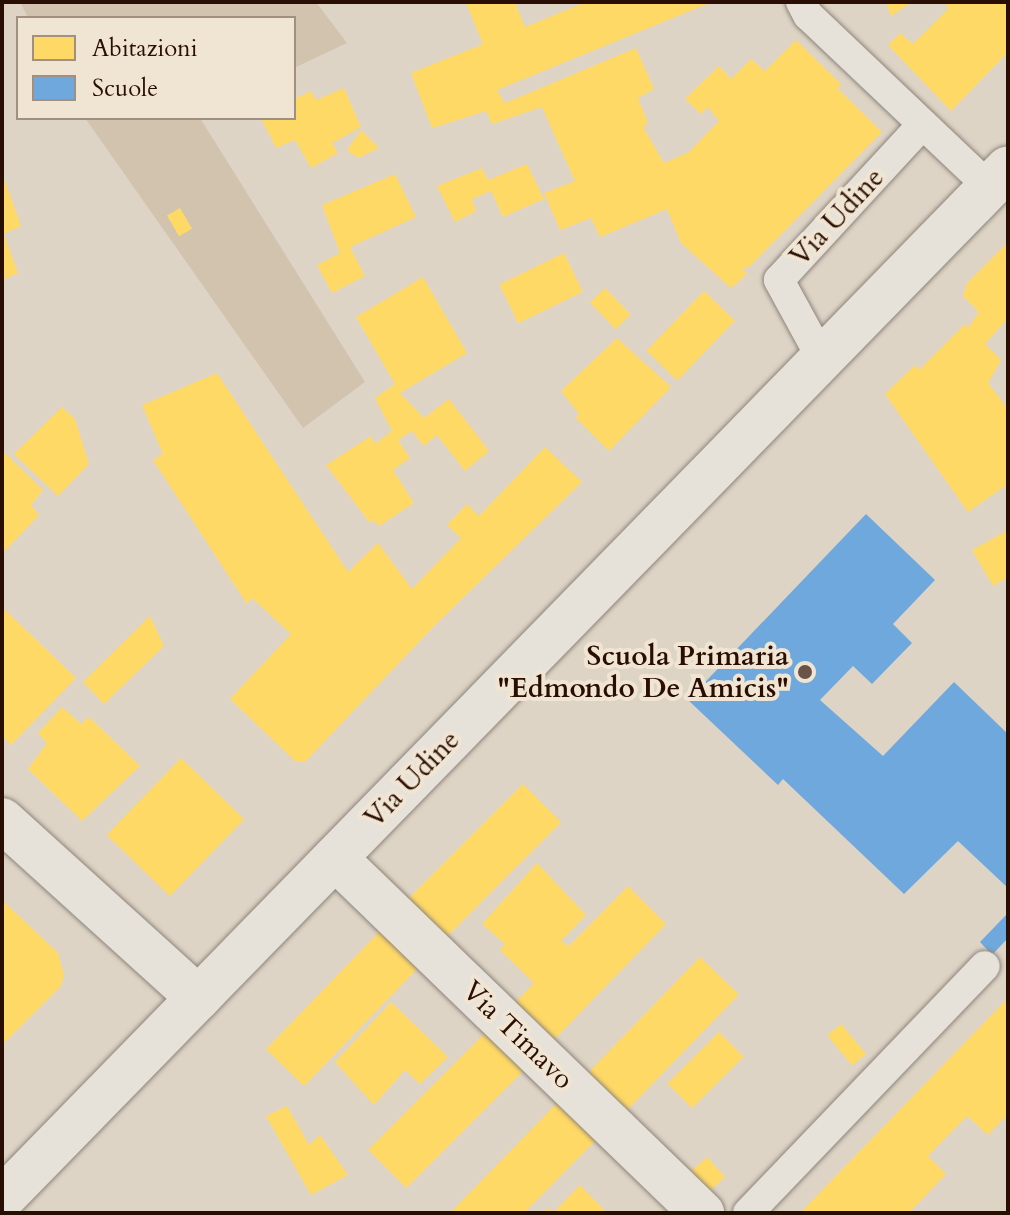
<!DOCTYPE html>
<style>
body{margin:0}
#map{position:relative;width:1010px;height:1215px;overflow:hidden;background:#ded4c6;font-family:Cardo,serif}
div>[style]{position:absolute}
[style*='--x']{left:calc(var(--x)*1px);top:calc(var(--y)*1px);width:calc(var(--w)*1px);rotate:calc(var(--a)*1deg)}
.green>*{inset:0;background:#d2c3af}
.homes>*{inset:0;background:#ffd966;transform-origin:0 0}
.schools>*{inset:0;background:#6fa8dc}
.roads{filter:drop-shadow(0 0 2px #8e857b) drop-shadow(0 0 2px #8e857b)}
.lane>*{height:30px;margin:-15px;padding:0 15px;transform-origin:15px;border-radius:15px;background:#e6e1d9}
.street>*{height:44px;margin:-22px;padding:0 22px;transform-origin:22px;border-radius:22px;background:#e6e1d9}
.secondary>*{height:44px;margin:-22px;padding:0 22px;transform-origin:22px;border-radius:22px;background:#e6e1d9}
.dots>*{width:22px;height:22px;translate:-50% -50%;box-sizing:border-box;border:4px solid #f0e5d3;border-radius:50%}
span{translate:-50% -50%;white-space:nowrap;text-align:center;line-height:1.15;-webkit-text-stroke:8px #f0e5d3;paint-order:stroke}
.street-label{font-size:28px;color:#2b0e03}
.poi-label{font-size:28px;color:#2b0e03;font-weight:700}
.right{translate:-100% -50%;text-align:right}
.frame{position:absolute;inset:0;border:4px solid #2b0e03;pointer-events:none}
.legend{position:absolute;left:16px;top:16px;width:280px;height:104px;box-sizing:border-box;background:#f0e5d3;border:2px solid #a18f80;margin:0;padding:10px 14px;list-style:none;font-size:24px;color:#2b0e03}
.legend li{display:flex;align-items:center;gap:16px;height:40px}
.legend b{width:40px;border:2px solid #a18f80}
</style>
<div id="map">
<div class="green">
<i style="clip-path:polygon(20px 2px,316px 2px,347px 43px,294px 68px,294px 18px,28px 18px)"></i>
<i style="clip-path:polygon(85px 118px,200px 118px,365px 382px,303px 428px)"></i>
</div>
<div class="homes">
<i style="clip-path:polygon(515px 2px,525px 27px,586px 2px,712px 2px,497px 90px,505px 103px,636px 48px,654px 89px,638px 98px,648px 123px,643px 127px,664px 163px,689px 152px,719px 121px,708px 107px,701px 114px,685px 99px,719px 66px,731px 79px,751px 59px,765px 71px,796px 40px,842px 85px,837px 88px,882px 132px,749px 267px,742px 269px,747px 274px,731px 288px,681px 243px,667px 209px,600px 237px,591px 218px,560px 230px,544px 193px,575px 181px,542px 107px,492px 124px,486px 111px,432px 128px,411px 73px,483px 44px,466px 3px)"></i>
<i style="clip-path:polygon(886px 2px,912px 2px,891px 16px)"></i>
<i style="clip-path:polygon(943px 2px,1008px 2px,1008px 52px,951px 111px,888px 45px,900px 33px,913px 44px,949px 8px)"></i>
<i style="clip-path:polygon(344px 88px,361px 127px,332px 143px,338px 153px,311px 168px,295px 140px,276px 148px,261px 118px,294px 118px,294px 99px,311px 91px,316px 100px)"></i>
<i style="clip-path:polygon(361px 130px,379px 148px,358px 158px,347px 150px)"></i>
<i style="clip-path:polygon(527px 164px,544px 199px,503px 217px,491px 191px,472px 199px,476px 211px,455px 222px,437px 186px,482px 168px,488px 180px)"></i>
<i style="clip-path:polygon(395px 174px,416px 217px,350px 247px,365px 276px,332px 293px,317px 265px,340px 253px,322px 205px)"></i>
<i style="clip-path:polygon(5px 181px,21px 226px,4px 234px,18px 273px,2px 280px,2px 183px)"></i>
<i style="left:180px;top:208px;width:24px;height:15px;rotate:60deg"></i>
<i style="clip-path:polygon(1008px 242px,1008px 318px,985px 344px,1001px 360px,988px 383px,1008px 409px,1008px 484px,968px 512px,885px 394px,915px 365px,919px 370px,965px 324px,968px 328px,979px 312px,963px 296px,967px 283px)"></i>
<i style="left:564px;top:253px;width:43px;height:72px;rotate:64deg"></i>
<i style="clip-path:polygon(423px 277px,467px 353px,400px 393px,424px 418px,449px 399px,489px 451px,465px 471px,437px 435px,424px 446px,412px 431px,398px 440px,410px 458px,393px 470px,414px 503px,379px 526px,373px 520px,370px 523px,326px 465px,371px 436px,375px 444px,392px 431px,375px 398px,395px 384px,356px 317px)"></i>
<i style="left:605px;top:288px;width:37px;height:21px;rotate:46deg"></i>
<i style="left:704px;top:291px;width:43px;height:83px;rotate:44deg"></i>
<i style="clip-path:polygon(617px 338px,671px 387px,609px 451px,576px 418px,579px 414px,561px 391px)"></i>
<i style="clip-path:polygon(217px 373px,348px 572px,378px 543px,412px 589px,461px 538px,447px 525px,467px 504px,479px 516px,545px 447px,582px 482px,436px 624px,305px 762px,296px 762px,230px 699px,291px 634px,252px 598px,247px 604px,153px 460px,163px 454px,142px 405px)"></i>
<i style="clip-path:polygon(62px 407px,75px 419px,89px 464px,58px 496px,14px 454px)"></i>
<i style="clip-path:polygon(2px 450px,43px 490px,31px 505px,39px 515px,2px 554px)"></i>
<i style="clip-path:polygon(1008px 530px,1008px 577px,993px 586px,972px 550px)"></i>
<i style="clip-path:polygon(2px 607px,76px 678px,11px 745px,2px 736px)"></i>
<i style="clip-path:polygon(150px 616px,164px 646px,104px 704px,83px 682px)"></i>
<i style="clip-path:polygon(62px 707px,81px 724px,89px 717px,140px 766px,82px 821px,28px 769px,47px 743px,38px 733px)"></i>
<i style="left:181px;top:758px;width:88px;height:107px;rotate:44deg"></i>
<i style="left:523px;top:784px;width:54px;height:170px;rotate:45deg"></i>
<i style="clip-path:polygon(537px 863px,586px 915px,561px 941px,569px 946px,628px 886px,666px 924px,548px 1046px,510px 1008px,534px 983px,500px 950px,505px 944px,482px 924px)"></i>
<i style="clip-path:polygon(2px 900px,58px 953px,64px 975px,61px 986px,2px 1045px)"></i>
<i style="left:382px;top:929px;width:53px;height:167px;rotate:44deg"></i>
<i style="left:700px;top:957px;width:54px;height:168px;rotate:44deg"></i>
<i style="clip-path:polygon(1008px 998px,1008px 1114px,988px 1135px,967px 1116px,928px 1156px,946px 1174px,909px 1213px,800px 1213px)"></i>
<i style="clip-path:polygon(391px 1002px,448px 1057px,420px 1084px,405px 1070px,374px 1105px,335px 1062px)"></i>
<i style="left:841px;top:1024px;width:39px;height:18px;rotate:50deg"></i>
<i style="left:487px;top:1031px;width:54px;height:168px;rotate:45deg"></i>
<i style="left:719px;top:1032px;width:35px;height:73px;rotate:45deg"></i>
<i style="clip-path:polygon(559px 1101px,598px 1138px,524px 1213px,450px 1213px)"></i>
<i style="clip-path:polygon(287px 1106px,309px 1145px,320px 1135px,348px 1175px,311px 1195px,266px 1116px)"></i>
<i style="left:707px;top:1157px;width:27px;height:28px;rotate:48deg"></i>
<i style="clip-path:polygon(580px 1185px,607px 1213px,543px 1213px,548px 1208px,553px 1213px)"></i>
</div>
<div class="schools">
<i style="clip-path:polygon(866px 514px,935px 580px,893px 624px,912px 643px,872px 684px,853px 666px,820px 700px,883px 756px,954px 682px,1008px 734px,1008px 888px,958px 841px,904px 894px,783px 779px,778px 785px,688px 700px)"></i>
<i style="clip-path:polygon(1008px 913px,1008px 938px,992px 955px,980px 942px)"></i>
</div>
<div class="roads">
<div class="lane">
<i style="--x:801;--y:2;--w:15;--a:62"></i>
<i style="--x:808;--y:15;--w:251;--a:43.5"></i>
<i style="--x:822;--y:359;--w:90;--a:-118.6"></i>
<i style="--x:779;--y:280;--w:212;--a:-47.3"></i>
<i style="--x:748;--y:1213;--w:342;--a:-46.2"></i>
</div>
<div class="street">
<i style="--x:2;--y:820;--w:265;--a:42.2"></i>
<i style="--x:335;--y:858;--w:511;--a:44.05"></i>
</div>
<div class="secondary">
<i style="--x:2;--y:1199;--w:1440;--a:-45.7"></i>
</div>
</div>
<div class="dots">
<i style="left:805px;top:672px;background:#6a5347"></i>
</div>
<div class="street-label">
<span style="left:837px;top:217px;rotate:-47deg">Via Udine</span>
<span style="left:412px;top:779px;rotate:-46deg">Via Udine</span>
<span style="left:518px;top:1035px;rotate:44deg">Via Timavo</span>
</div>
<div class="poi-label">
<span class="right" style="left:789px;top:672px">Scuola Primaria<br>"Edmondo De Amicis"</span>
</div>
<div class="frame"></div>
<ul class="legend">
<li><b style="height:22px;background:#ffd966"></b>Abitazioni</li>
<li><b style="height:22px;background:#6fa8dc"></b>Scuole</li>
</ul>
</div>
